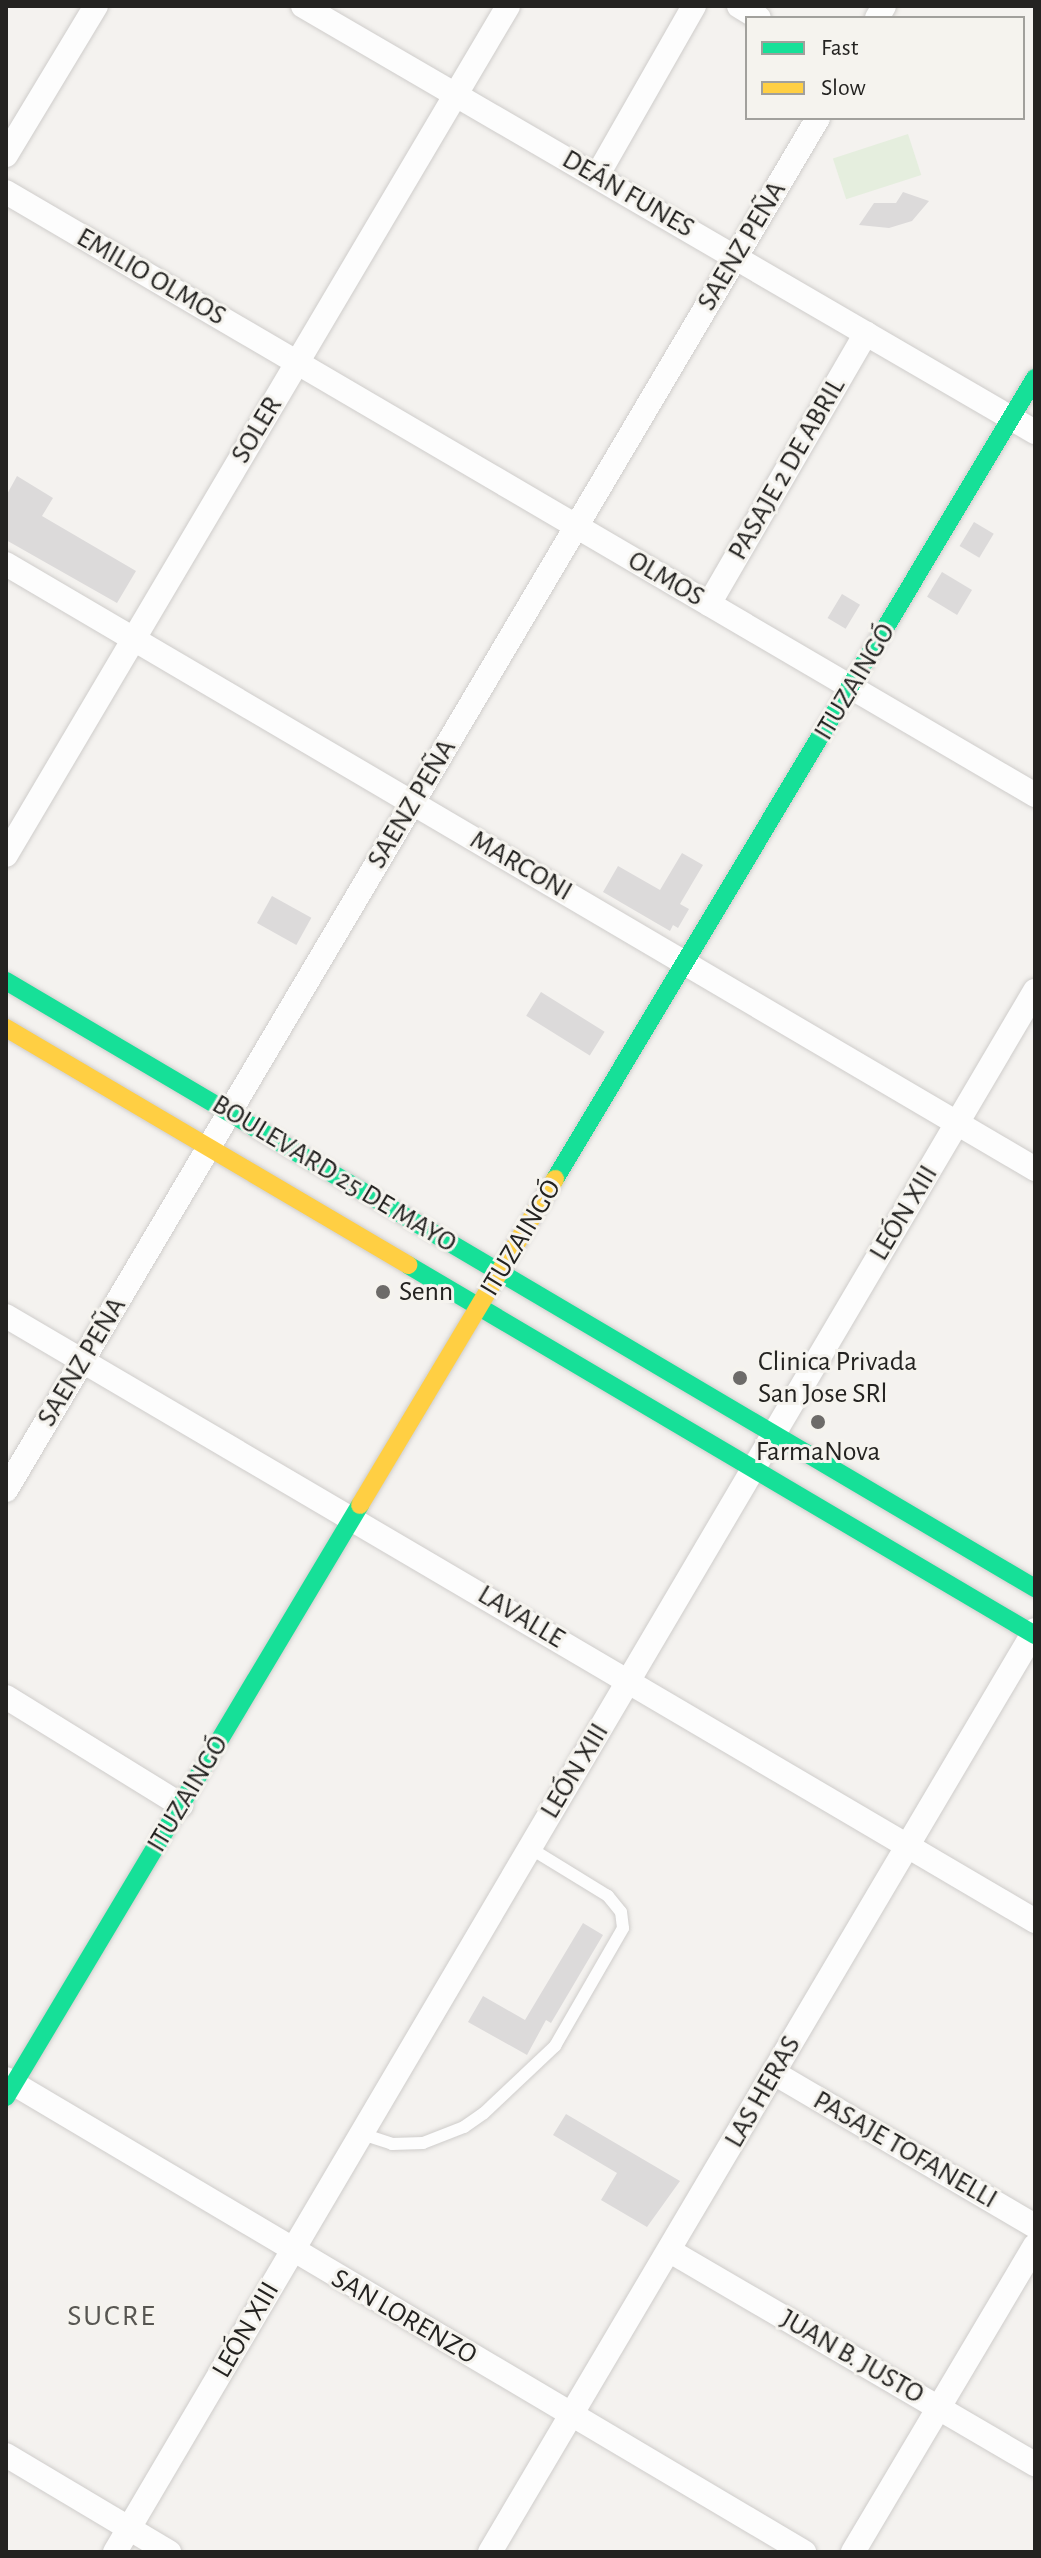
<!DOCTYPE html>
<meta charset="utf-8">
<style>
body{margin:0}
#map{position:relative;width:1041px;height:2558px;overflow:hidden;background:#f4f2ef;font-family:"Alegreya Sans",sans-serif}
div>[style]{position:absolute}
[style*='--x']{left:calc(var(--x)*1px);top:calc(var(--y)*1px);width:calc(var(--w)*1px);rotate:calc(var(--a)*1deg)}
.green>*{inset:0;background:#e5eede;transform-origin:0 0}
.building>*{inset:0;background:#dcdada;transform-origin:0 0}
.roads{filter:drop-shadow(0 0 2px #cfcdcb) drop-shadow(0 0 2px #cfcdcb)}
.lane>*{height:12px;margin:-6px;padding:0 6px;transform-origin:6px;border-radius:6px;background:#fdfdfd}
.street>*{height:24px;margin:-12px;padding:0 12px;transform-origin:12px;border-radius:12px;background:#fdfdfd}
.fast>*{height:18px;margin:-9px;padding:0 9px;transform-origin:9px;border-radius:9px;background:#16e098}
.slow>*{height:18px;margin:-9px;padding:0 9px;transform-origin:9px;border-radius:9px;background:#ffcf43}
.dots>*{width:22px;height:22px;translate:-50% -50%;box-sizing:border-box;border:4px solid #f5f3ee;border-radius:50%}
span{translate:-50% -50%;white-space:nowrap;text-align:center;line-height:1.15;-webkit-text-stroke:6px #f5f3ee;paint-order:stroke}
.street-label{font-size:28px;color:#242321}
.poi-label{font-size:28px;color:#242321}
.left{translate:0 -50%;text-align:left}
.neighbourhood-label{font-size:30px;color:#575652;letter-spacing:2px}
.frame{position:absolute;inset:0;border:8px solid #242321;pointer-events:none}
.legend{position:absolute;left:745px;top:16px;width:280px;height:104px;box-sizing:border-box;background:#f5f3ee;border:2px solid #a1a09c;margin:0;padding:10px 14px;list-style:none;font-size:24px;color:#242321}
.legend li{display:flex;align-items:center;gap:16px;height:40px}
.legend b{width:40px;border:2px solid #a1a09c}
</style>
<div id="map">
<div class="green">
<i style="left:908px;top:134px;width:43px;height:79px;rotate:72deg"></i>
</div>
<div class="building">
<i style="clip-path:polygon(903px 192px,929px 201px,912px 221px,889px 228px,859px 225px,874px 203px,896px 203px)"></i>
<i style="clip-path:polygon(17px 476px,53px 498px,42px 516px,136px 571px,117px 603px,6px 540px,6px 496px)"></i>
<i style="left:974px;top:522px;width:23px;height:28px;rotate:31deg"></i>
<i style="left:942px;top:572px;width:35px;height:29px;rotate:31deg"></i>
<i style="left:842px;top:594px;width:21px;height:28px;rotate:31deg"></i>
<i style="clip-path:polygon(682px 853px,703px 865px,680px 904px,689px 909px,678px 928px,673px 925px,670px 931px,603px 892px,618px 866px,660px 890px)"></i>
<i style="left:272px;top:896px;width:45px;height:31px;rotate:29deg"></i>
<i style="left:541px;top:992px;width:75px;height:28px;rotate:32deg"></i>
<i style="clip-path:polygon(583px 1923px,603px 1935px,551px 2023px,546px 2020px,527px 2055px,468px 2022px,483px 1996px,525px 2020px)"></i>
<i style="clip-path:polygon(566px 2114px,680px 2181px,647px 2227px,601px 2200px,617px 2173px,553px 2135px)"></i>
</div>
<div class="roads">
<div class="lane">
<i style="--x:362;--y:2134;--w:32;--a:18"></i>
<i style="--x:392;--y:2144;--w:31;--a:-2"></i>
<i style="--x:423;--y:2143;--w:44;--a:-21.3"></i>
<i style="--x:464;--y:2127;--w:24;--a:-35"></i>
<i style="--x:484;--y:2113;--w:98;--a:-43.3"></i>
<i style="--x:555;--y:2046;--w:136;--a:-60"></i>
<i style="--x:623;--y:1928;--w:16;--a:-97"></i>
<i style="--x:621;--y:1912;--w:21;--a:-129"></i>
<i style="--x:608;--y:1896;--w:92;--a:-148.4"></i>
</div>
<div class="street">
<i style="--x:303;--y:6;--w:847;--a:30.2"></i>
<i style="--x:739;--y:6;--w:23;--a:31"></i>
<i style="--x:877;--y:18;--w:14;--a:-60"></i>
<i style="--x:6;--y:155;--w:174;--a:-58.9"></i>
<i style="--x:597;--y:176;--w:196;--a:-60.3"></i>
<i style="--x:6;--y:192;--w:1193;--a:30.37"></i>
<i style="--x:6;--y:564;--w:1194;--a:30.45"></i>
<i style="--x:709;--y:604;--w:313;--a:-59.9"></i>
<i style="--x:6;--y:855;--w:986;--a:-59.4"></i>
<i style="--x:6;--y:1316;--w:1194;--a:30.45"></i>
<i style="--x:6;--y:1490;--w:1594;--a:-59.38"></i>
<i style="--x:6;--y:1697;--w:206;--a:31.7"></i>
<i style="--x:774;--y:2073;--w:303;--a:30.4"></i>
<i style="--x:6;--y:2079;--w:928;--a:30.66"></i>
<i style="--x:670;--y:2251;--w:423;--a:30.3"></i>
<i style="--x:6;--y:2455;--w:190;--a:30.8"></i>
<i style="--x:115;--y:2552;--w:1812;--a:-59.49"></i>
<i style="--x:490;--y:2552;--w:1071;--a:-59.41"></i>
<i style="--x:853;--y:2552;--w:356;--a:-59.3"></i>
</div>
<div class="fast">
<i style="--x:6;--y:981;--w:1195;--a:30.54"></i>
<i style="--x:555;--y:1179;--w:934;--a:-59.07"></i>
<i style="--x:408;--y:1265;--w:728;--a:30.55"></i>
<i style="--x:6;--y:2097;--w:690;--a:-59.12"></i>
</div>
<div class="slow">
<i style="--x:6;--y:1028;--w:467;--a:30.5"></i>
<i style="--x:360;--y:1505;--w:380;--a:-59.1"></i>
</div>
</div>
<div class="dots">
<i style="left:383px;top:1292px;background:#6d6b69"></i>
<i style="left:740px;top:1378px;background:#6d6b69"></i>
<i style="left:818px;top:1422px;background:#6d6b69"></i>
</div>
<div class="street-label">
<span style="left:628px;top:194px;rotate:30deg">DEÁN FUNES</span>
<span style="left:742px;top:246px;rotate:-59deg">SAENZ PEÑA</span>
<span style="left:151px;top:277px;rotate:30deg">EMILIO OLMOS</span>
<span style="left:257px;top:430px;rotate:-59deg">SOLER</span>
<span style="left:787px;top:469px;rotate:-60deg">PASAJE 2 DE ABRIL</span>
<span style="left:666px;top:579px;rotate:30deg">OLMOS</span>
<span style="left:855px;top:682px;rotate:-59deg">ITUZAINGÓ</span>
<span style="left:412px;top:804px;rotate:-59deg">SAENZ PEÑA</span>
<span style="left:521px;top:866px;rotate:30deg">MARCONI</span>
<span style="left:334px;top:1174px;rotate:31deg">BOULEVARD 25 DE MAYO</span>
<span style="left:904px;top:1213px;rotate:-59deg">LEÓN XIII</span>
<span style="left:521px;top:1238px;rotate:-59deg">ITUZAINGÓ</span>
<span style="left:82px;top:1362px;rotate:-59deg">SAENZ PEÑA</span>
<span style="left:521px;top:1617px;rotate:31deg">LAVALLE</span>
<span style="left:575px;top:1771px;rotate:-59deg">LEÓN XIII</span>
<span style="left:188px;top:1794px;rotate:-59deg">ITUZAINGÓ</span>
<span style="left:763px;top:2092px;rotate:-60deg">LAS HERAS</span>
<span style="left:905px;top:2150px;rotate:30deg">PASAJE TOFANELLI</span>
<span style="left:404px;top:2317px;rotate:30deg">SAN LORENZO</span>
<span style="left:246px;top:2330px;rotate:-60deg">LEÓN XIII</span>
<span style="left:852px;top:2357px;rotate:30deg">JUAN B. JUSTO</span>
</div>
<div class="poi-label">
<span class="left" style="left:399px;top:1292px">Senn</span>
<span class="left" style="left:758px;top:1378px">Clinica Privada<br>San Jose SRl</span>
<span style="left:818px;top:1452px">FarmaNova</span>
</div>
<div class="neighbourhood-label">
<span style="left:112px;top:2316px">SUCRE</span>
</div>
<div class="frame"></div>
<ul class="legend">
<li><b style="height:10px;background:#16e098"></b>Fast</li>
<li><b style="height:10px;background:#ffcf43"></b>Slow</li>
</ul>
</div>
